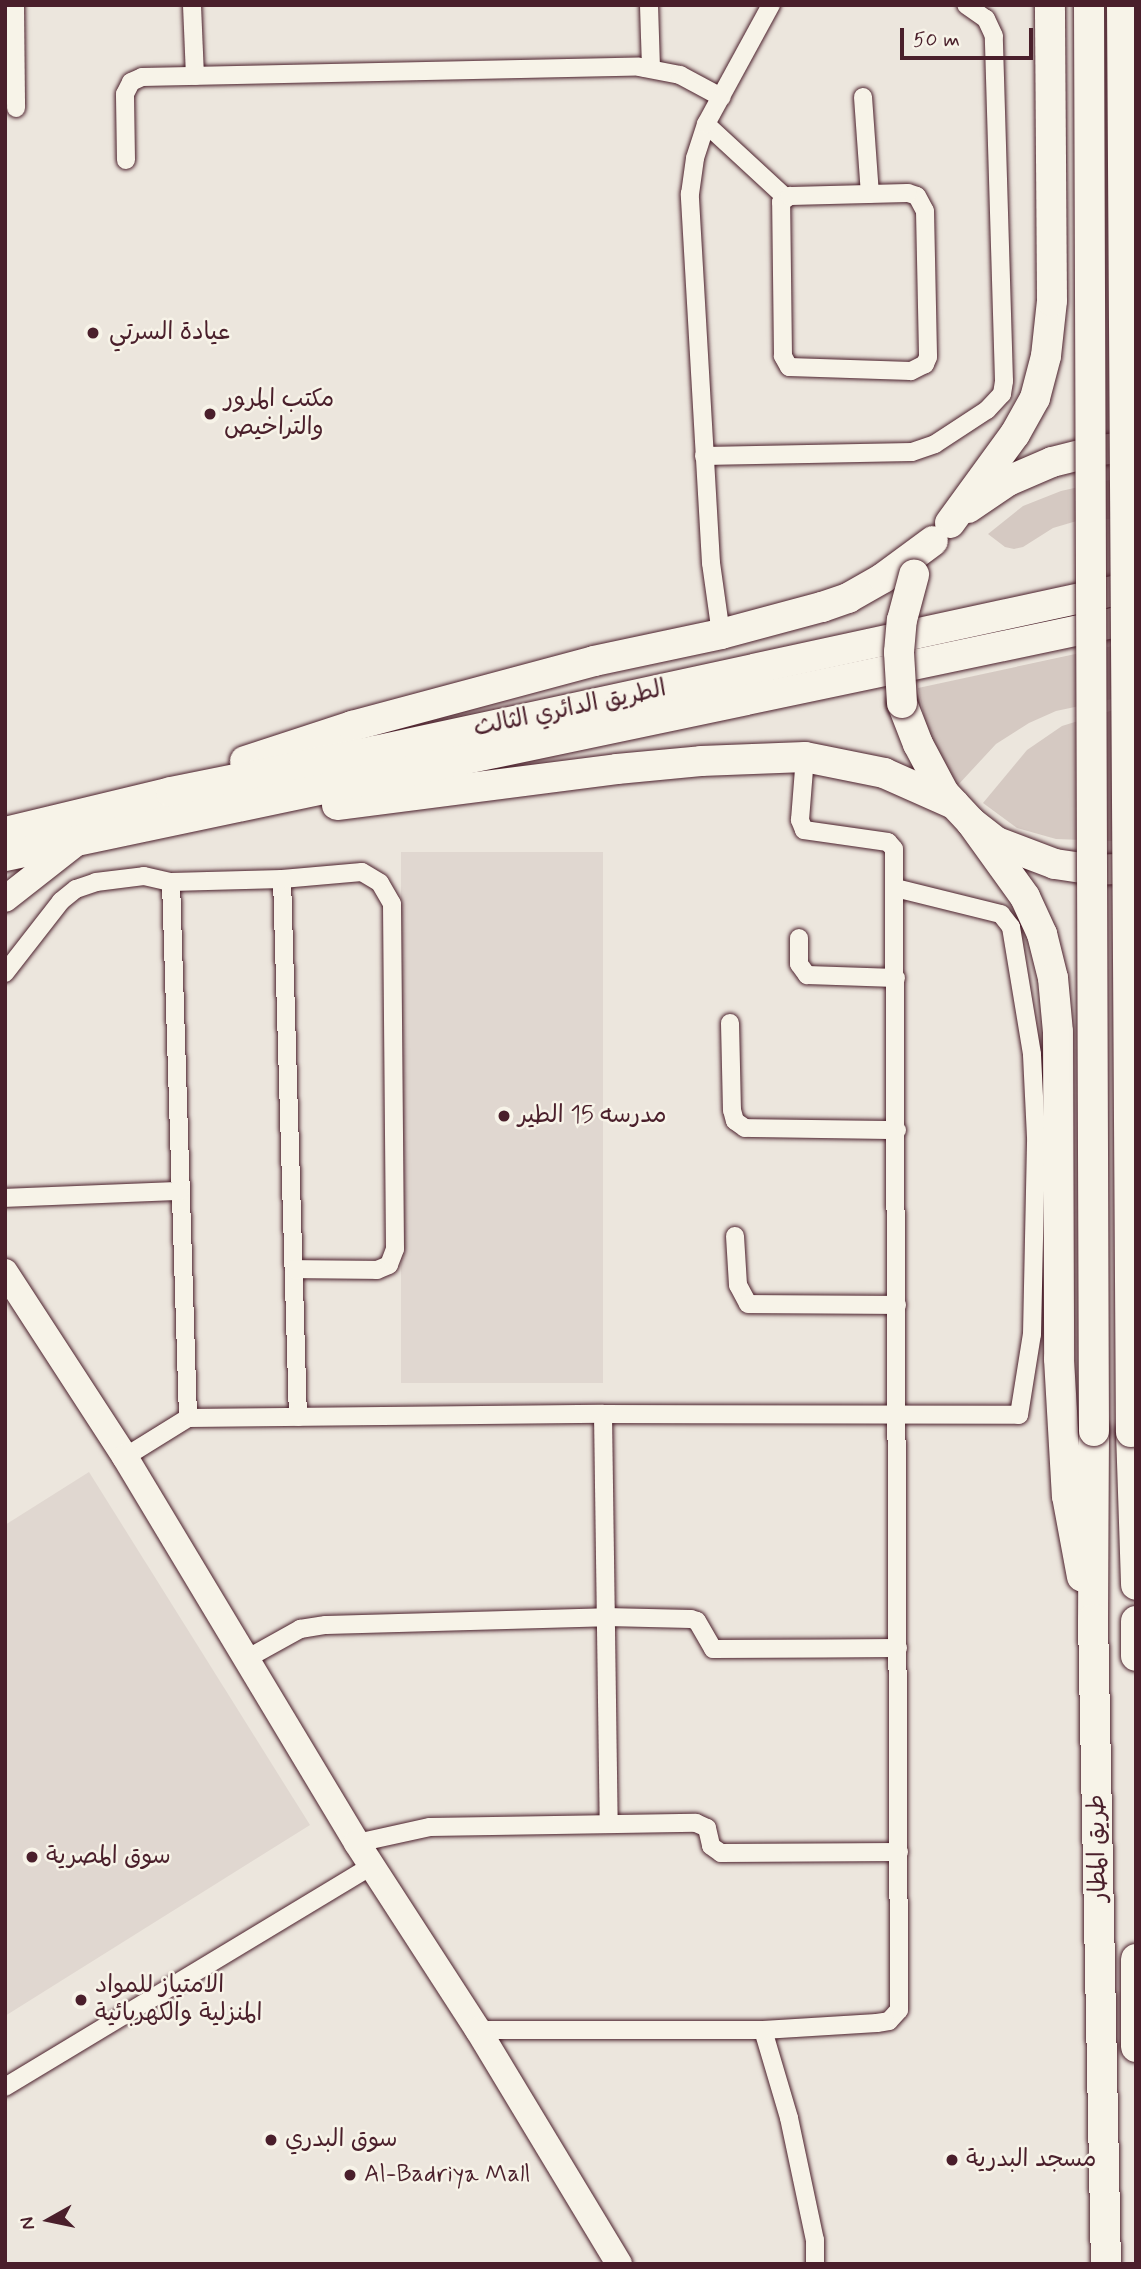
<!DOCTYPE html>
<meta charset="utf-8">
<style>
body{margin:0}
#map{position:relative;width:1141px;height:2269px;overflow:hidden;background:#ece6dd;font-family:Mynerve,"Playpen Sans Arabic",sans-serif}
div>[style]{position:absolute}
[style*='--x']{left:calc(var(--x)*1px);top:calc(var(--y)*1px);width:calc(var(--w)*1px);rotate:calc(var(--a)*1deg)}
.built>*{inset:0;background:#e0d7d0;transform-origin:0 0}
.green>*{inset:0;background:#d5c9c2}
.roads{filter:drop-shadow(0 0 2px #4a1f2b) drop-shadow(0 0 2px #4a1f2b)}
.minor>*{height:18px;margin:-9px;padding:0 9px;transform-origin:9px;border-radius:9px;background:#f7f3e8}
.secondary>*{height:26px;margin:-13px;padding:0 13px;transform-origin:13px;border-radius:13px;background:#f7f3e8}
.trunk>*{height:30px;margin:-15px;padding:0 15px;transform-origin:15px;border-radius:15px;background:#f7f3e8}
.bridges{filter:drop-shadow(0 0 2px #4a1f2b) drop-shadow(0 0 2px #4a1f2b)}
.trunk-bridge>*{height:30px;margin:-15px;padding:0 15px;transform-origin:15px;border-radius:15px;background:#f7f3e8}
.dots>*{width:19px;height:19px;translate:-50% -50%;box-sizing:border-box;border:4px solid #f7f3e8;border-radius:50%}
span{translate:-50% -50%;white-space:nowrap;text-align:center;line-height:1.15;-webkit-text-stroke:5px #f7f3e8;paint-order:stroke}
.poi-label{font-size:24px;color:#4a1f2b}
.left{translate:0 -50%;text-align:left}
.street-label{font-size:24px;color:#4a1f2b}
.frame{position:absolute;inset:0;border:7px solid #4a1f2b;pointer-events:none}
.north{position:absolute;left:14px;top:2185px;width:70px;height:70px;-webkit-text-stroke:5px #f7f3e8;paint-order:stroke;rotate:261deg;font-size:19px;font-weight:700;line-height:28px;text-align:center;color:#4a1f2b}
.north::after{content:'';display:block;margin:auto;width:24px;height:32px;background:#4a1f2b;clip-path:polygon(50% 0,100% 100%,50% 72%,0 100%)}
.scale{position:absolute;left:900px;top:28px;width:133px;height:32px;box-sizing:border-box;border:4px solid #4a1f2b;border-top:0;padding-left:9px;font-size:21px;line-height:24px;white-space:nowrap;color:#4a1f2b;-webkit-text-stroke:5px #f7f3e8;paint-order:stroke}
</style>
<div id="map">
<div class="built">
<i style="left:401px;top:852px;width:202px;height:531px"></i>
<i style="clip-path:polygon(89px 1472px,310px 1825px,5px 2016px,5px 1525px)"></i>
</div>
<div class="green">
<i style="clip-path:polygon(1136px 474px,1136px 518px,1080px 520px,1053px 528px,1023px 547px,1014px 549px,1005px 547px,988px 534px,1023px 506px,1061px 491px)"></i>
<i style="clip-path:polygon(1136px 641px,1136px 694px,1056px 711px,1029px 723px,996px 744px,958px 785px,945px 769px,929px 739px,918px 688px)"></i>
<i style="clip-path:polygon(1136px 703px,1136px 842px,1056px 839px,1017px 828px,983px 803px,1027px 750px,1062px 726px)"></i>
</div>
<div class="roads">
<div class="minor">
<i style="--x:15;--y:5;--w:103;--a:89.4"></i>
<i style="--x:192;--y:5;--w:71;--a:87.6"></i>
<i style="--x:649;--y:5;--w:63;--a:88.2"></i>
<i style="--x:863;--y:97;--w:97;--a:85.9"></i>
<i style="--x:706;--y:124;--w:108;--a:42.7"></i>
<i style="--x:126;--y:160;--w:66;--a:-90.9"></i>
<i style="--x:125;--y:94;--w:13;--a:-63"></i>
<i style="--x:131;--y:82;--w:12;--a:-24"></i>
<i style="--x:142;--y:77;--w:497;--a:-1.2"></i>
<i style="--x:639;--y:67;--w:42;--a:11"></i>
<i style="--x:680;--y:75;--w:47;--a:28.2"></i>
<i style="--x:908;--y:193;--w:9;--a:18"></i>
<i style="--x:917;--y:196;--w:17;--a:62"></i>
<i style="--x:925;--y:211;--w:146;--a:88.8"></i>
<i style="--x:928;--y:357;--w:8;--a:113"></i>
<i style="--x:925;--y:364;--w:16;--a:153"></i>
<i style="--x:911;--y:371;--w:122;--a:-178.1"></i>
<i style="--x:789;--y:367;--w:13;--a:-119"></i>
<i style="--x:783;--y:356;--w:154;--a:-90.7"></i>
<i style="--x:781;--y:202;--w:11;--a:-34"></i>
<i style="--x:790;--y:196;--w:118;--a:-1.5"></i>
<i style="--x:704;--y:456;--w:208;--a:-1.1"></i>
<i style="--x:912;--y:452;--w:24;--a:-19"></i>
<i style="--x:935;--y:444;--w:62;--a:-33.2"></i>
<i style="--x:987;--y:410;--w:22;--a:-47"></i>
<i style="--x:1002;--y:394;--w:13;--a:-81"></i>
<i style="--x:1004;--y:381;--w:345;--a:-91.7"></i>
<i style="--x:994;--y:36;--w:19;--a:-115"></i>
<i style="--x:986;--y:19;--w:24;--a:-145"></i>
<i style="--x:721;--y:634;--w:72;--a:-98"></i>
<i style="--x:711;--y:563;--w:370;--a:-93.3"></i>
<i style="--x:690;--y:194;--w:36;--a:-82"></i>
<i style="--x:695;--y:158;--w:36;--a:-72"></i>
<i style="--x:706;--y:124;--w:136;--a:-61.4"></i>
<i style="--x:282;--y:879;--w:538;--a:88.3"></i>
<i style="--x:171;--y:882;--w:536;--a:88.18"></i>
<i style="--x:799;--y:938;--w:26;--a:90"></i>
<i style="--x:799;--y:964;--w:14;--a:54"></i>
<i style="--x:807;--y:975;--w:89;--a:1.9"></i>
<i style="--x:5;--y:973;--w:91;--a:-52.1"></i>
<i style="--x:61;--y:901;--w:19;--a:-39"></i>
<i style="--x:76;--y:889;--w:21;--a:-19"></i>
<i style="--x:96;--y:882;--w:48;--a:-7.1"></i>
<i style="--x:144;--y:876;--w:28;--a:13"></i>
<i style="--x:171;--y:882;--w:111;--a:-1.5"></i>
<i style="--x:282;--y:879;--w:80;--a:-5"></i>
<i style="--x:362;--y:872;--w:21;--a:31"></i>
<i style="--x:380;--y:883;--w:24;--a:60"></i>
<i style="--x:392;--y:904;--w:345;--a:89.5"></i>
<i style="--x:395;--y:1249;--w:17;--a:111"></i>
<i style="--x:389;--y:1265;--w:13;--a:157"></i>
<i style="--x:377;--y:1270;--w:83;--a:-179.3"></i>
<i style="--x:730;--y:1023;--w:87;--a:88.7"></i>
<i style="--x:732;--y:1110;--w:11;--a:75"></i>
<i style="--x:735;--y:1121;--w:12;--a:35"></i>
<i style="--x:745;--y:1128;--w:152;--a:0.8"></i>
<i style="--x:5;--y:1198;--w:175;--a:-2.3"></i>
<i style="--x:735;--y:1236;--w:49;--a:86.5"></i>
<i style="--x:738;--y:1285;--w:21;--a:62"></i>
<i style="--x:748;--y:1304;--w:149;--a:0.4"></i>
<i style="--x:603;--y:1414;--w:410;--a:89.2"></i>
<i style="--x:125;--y:1457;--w:74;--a:-31.8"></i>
<i style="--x:188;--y:1418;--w:415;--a:-0.6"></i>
<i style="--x:603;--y:1414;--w:416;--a:0.1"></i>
<i style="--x:1019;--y:1415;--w:82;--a:-80.9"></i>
<i style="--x:1032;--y:1334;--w:197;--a:-88.8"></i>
<i style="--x:1036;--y:1137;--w:83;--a:-92.8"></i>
<i style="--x:1032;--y:1054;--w:129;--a:-99.4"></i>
<i style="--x:1011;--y:927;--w:16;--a:-128"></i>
<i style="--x:1001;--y:914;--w:108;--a:-166.1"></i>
<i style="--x:248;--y:1658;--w:60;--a:-29.1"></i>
<i style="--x:300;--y:1629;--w:26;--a:-9"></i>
<i style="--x:326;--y:1625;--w:280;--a:-1.6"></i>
<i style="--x:606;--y:1617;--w:85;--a:1.3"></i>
<i style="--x:691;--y:1619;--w:6;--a:18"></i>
<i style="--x:697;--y:1621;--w:32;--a:60"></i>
<i style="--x:713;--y:1649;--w:185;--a:-0.3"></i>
<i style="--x:357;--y:1843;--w:75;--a:-12.4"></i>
<i style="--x:430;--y:1827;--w:266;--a:-0.9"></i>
<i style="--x:696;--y:1823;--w:12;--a:24"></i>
<i style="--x:707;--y:1828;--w:18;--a:77"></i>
<i style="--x:711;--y:1846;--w:12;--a:35"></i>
<i style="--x:721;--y:1853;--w:178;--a:-0.3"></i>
<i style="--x:478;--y:2030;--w:285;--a:0"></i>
<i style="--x:763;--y:2030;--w:114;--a:-3.5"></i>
<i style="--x:877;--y:2023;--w:12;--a:-9"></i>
<i style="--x:889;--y:2021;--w:15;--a:-48"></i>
<i style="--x:899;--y:2010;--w:1161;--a:-90.25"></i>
<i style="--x:894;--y:849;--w:9;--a:-131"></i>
<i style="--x:888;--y:842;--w:85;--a:-171.9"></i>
<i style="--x:804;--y:830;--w:11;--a:-112"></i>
<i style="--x:800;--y:820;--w:63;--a:-85.5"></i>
<i style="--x:763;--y:2030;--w:92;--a:73.5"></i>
<i style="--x:789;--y:2118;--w:125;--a:78"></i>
<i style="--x:815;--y:2240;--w:24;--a:90"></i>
<i style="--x:5;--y:2087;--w:428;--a:-31.1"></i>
</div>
<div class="secondary">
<i style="--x:5;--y:899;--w:94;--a:-38.1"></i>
<i style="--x:5;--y:1272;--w:221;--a:57"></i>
<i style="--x:125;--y:1457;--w:450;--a:59"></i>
<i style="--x:357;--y:1843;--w:223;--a:57.1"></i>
<i style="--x:478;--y:2030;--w:273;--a:58.9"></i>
</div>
<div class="trunk">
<i style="--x:968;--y:508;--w:48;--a:-34"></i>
<i style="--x:1008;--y:481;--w:48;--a:-23.4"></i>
<i style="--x:1052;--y:462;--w:49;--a:-14"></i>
<i style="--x:1100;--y:450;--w:36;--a:-6"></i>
<i style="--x:950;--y:523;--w:110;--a:-53.9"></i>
<i style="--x:1015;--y:434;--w:41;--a:-60.9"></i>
<i style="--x:1035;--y:398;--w:43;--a:-75.3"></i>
<i style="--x:1046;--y:356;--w:55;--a:-83.8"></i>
<i style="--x:1052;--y:301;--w:296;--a:-90.4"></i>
<i style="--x:902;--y:703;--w:44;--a:68.7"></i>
<i style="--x:918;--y:744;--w:55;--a:62"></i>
<i style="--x:944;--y:793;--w:40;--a:47"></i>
<i style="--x:971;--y:822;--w:33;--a:38"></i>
<i style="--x:997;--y:842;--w:62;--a:20.8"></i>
<i style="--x:1055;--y:864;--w:40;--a:8.5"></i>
<i style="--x:1095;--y:870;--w:41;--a:-2.8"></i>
<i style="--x:245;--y:761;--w:113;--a:-18.1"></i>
<i style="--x:352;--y:726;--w:251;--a:-15"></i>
<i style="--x:594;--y:661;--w:130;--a:-12"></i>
<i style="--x:721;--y:634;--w:105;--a:-15"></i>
<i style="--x:822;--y:607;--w:28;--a:-19"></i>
<i style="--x:848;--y:598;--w:40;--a:-29.7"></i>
<i style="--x:883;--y:578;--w:62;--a:-36.5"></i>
<i style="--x:337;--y:805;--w:282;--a:-7.3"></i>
<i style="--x:617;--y:769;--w:84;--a:-5.4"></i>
<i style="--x:701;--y:761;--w:104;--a:-2.2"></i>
<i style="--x:805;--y:757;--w:81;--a:11.4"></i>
<i style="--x:884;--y:773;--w:77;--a:23.9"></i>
<i style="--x:971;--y:822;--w:92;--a:54.2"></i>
<i style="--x:1025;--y:897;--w:41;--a:65.3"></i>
<i style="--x:1042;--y:934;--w:45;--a:76"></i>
<i style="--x:1053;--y:978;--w:54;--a:84.7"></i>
<i style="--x:1058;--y:1032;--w:327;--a:89.8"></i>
<i style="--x:1059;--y:1359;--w:137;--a:86.7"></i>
<i style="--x:1067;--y:1496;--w:82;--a:79.5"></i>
<i style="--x:5;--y:832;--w:171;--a:-13.5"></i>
<i style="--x:171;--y:792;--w:208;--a:-11.4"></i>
<i style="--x:375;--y:751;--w:779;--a:-12.23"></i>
<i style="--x:5;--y:856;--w:1156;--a:-11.88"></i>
<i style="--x:1094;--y:1431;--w:188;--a:90.3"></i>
<i style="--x:1093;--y:1619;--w:645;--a:88.85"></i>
<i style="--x:1131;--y:1432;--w:153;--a:88.1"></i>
<i style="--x:1136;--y:1621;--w:35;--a:90"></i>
<i style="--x:1136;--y:1959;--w:88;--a:90"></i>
</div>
</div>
<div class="bridges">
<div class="trunk-bridge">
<i style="--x:1089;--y:6;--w:1425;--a:89.8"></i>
<i style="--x:1122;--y:6;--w:1426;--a:89.64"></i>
<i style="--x:902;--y:703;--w:51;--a:-93.4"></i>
<i style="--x:899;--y:652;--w:32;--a:-85"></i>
<i style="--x:902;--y:620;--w:47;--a:-75.1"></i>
</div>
</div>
<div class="dots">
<i style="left:93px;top:333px;background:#4a1f2b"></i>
<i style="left:210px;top:414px;background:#4a1f2b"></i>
<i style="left:504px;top:1116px;background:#4a1f2b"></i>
<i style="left:32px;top:1857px;background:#4a1f2b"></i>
<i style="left:81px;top:2000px;background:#4a1f2b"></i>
<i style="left:271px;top:2140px;background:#4a1f2b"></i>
<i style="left:952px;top:2160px;background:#4a1f2b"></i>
<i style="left:350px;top:2175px;background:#4a1f2b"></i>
</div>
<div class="poi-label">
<span class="left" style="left:109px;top:333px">عيادة السرتي</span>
<span class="left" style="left:224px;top:414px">مكتب المرور<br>والتراخيص</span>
<span class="left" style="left:518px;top:1116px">مدرسه 15 الطير</span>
<span class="left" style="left:46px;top:1857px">سوق المصرية</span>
<span class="left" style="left:95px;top:2000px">الامتياز للمواد<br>المنزلية والكهربائية</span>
<span class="left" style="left:285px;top:2140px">سوق البدري</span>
<span class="left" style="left:966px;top:2160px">مسجد البدرية</span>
<span class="left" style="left:364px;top:2175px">Al-Badriya Mall</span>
</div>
<div class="street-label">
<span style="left:570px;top:709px;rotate:-12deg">الطريق الدائري الثالث</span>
<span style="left:1098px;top:1848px;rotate:-91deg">طريق المطار</span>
</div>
<div class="frame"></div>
<div class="north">N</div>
<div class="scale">50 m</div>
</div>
